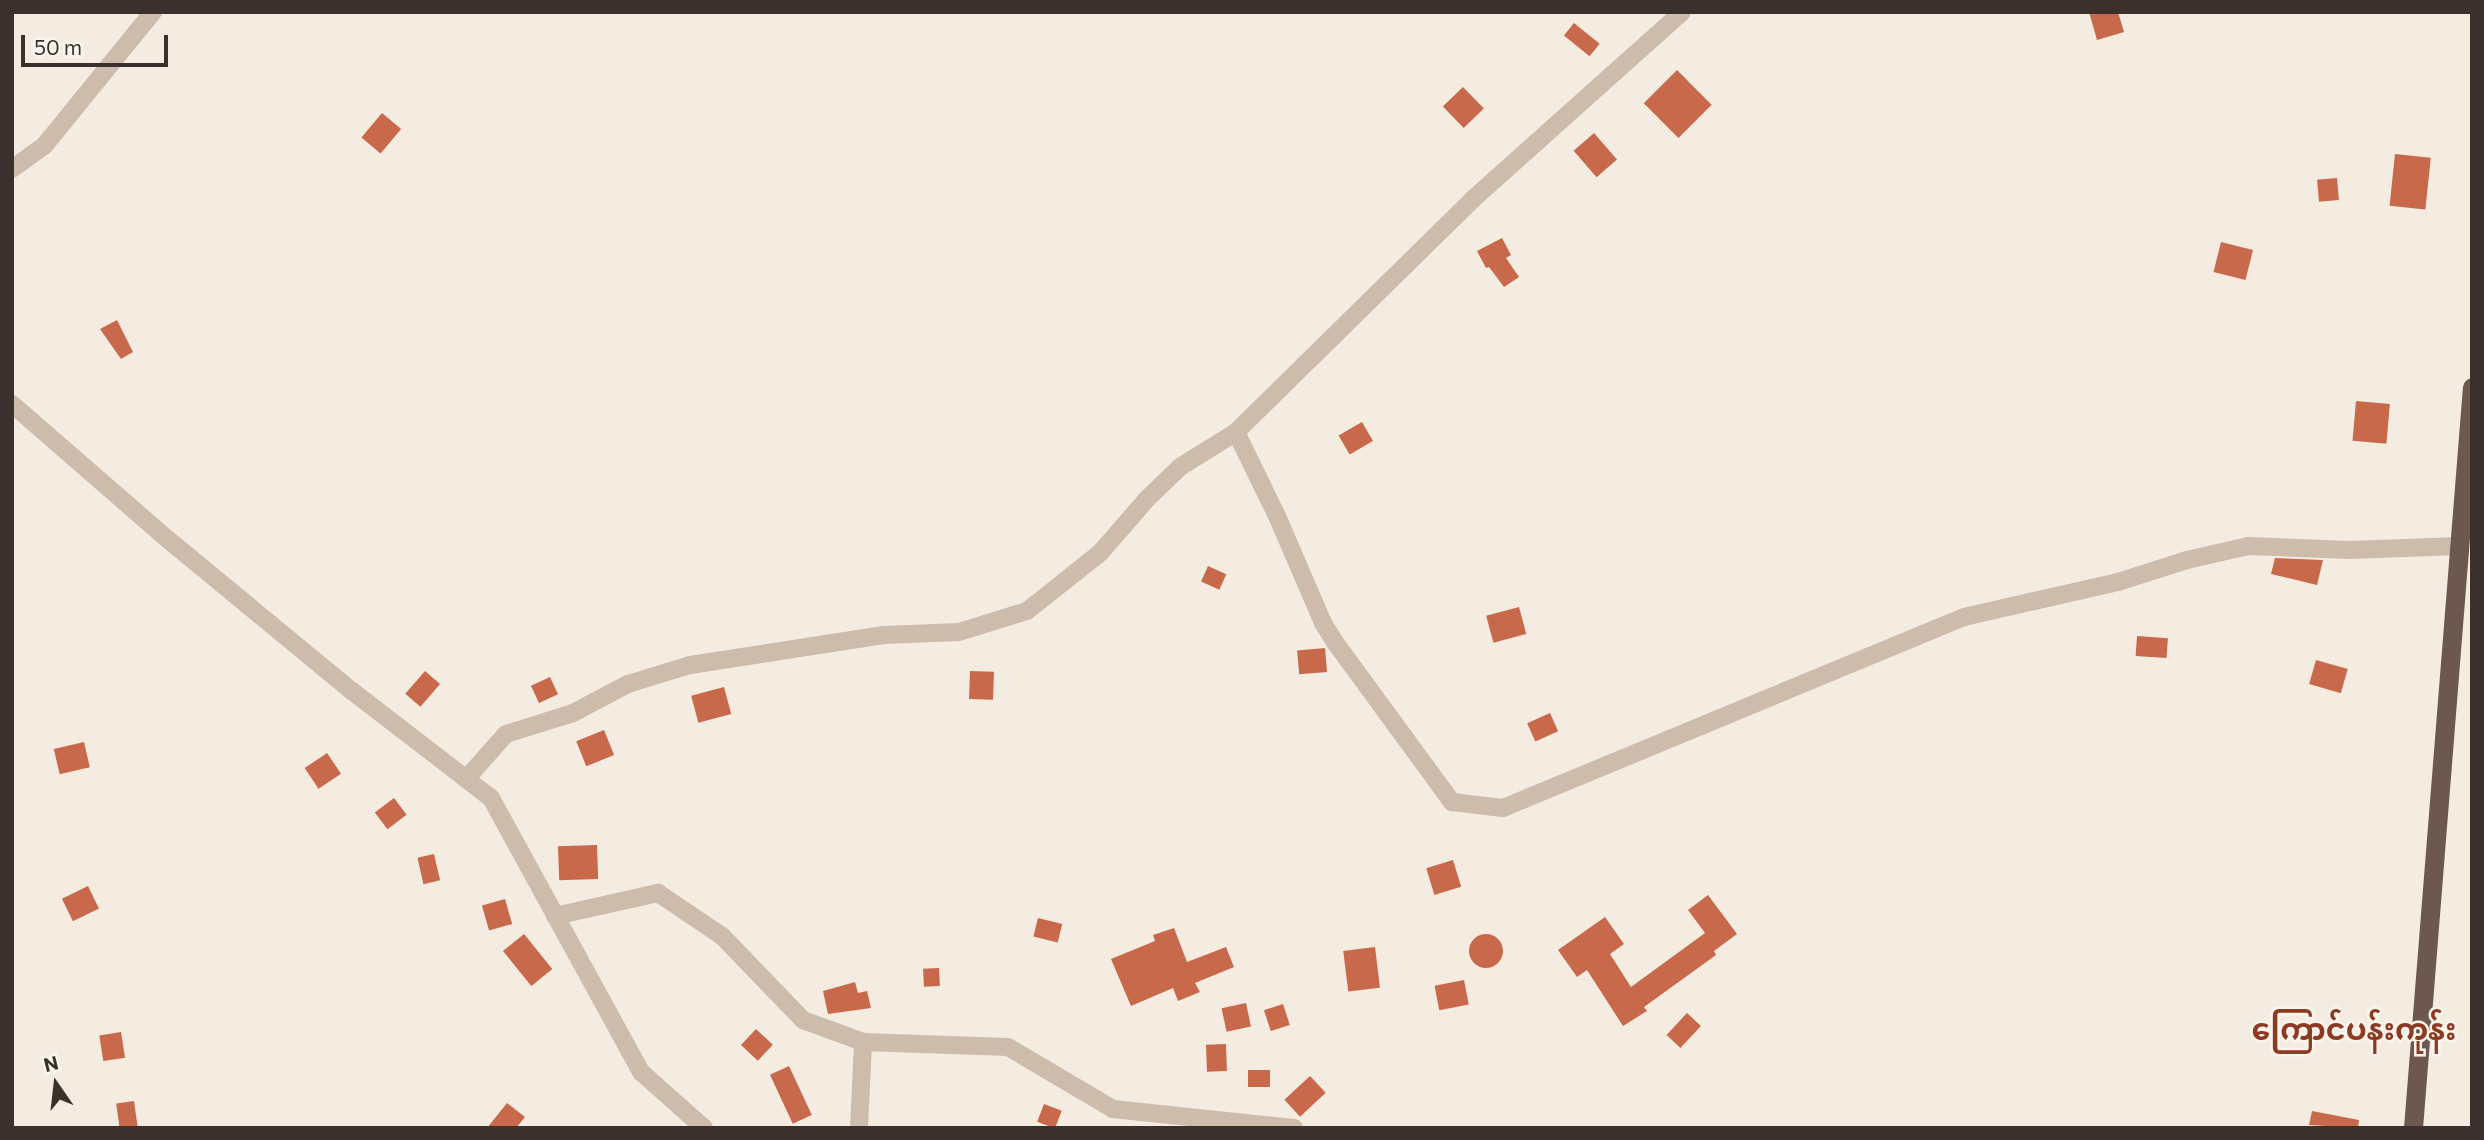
<!DOCTYPE html>
<meta charset="utf-8">
<style>
body{margin:0}
#map{position:relative;width:2484px;height:1140px;overflow:hidden;background:#f4ebe1;font-family:Commissioner,"Noto Sans Myanmar",sans-serif}
div>[style]{position:absolute}
[style*='--x']{left:calc(var(--x)*1px);top:calc(var(--y)*1px);width:calc(var(--w)*1px);rotate:calc(var(--a)*1deg)}
.building>*{inset:0;background:#c8694b;transform-origin:0 0}
.round{border-radius:50%}
.minor>*{height:18px;margin:-9px;padding:0 9px;transform-origin:9px;border-radius:9px;background:#cdbbac}
.trunk>*{height:19px;margin:-9.5px;padding:0 9.5px;transform-origin:9.5px;border-radius:9.5px;background:#6c584f}
span{translate:-50% -50%;white-space:nowrap;text-align:center;line-height:1.15;-webkit-text-stroke:5px #fbf5ee;paint-order:stroke}
.quarter-label{font-size:30px;color:#8c3b22;font-weight:700}
.frame{position:absolute;inset:0;border:14px solid #3b302b;pointer-events:none}
.north{position:absolute;left:21px;top:1049px;width:70px;height:70px;-webkit-text-stroke:5px #fbf5ee;paint-order:stroke;rotate:346deg;font-size:19px;font-weight:700;line-height:28px;text-align:center;color:#3b302b}
.north::after{content:'';display:block;margin:auto;width:24px;height:32px;background:#3b302b;clip-path:polygon(50% 0,100% 100%,50% 72%,0 100%)}
.scale{position:absolute;left:21px;top:35px;width:147px;height:32px;box-sizing:border-box;border:4px solid #3b302b;border-top:0;padding-left:9px;font-size:21px;line-height:24px;white-space:nowrap;color:#3b302b;-webkit-text-stroke:5px #fbf5ee;paint-order:stroke}
</style>
<div id="map">
<div class="building">
<i style="clip-path:polygon(2089px 12px,2118px 12px,2124px 32px,2097px 40px)"></i>
<i style="left:1574px;top:23px;width:33px;height:16px;rotate:39deg"></i>
<i style="left:1677px;top:70px;width:49px;height:47px;rotate:45deg"></i>
<i style="left:1463px;top:87px;width:30px;height:28px;rotate:46deg"></i>
<i style="left:382px;top:113px;width:25px;height:32px;rotate:40deg"></i>
<i style="left:1594px;top:133px;width:35px;height:27px;rotate:49deg"></i>
<i style="left:2395px;top:154px;width:36px;height:52px;rotate:6deg"></i>
<i style="left:2337px;top:178px;width:22px;height:20px;rotate:85deg"></i>
<i style="clip-path:polygon(1502px 238px,1511px 255px,1506px 258px,1519px 277px,1504px 287px,1489px 267px,1486px 268px,1477px 251px)"></i>
<i style="left:2221px;top:242px;width:33px;height:31px;rotate:14deg"></i>
<i style="clip-path:polygon(117px 320px,133px 352px,121px 359px,100px 329px)"></i>
<i style="left:2356px;top:401px;width:34px;height:40px;rotate:5deg"></i>
<i style="left:1362px;top:422px;width:22px;height:27px;rotate:60deg"></i>
<i style="clip-path:polygon(2275px 558px,2323px 560px,2317px 585px,2271px 574px)"></i>
<i style="left:1208px;top:566px;width:20px;height:17px;rotate:24deg"></i>
<i style="left:1519px;top:607px;width:28px;height:34px;rotate:75deg"></i>
<i style="left:2137px;top:636px;width:31px;height:20px;rotate:4deg"></i>
<i style="left:1325px;top:648px;width:24px;height:28px;rotate:85deg"></i>
<i style="left:2316px;top:660px;width:33px;height:25px;rotate:16deg"></i>
<i style="left:425px;top:671px;width:20px;height:30px;rotate:41deg"></i>
<i style="left:970px;top:671px;width:24px;height:28px;rotate:2deg"></i>
<i style="left:550px;top:677px;width:19px;height:21px;rotate:65deg"></i>
<i style="left:724px;top:687px;width:28px;height:34px;rotate:75deg"></i>
<i style="left:1550px;top:713px;width:20px;height:25px;rotate:66deg"></i>
<i style="left:604px;top:730px;width:27px;height:30px;rotate:68deg"></i>
<i style="left:84px;top:742px;width:26px;height:31px;rotate:77deg"></i>
<i style="left:327px;top:753px;width:25px;height:27px;rotate:56deg"></i>
<i style="left:394px;top:798px;width:21px;height:24px;rotate:53deg"></i>
<i style="left:597px;top:845px;width:34px;height:39px;rotate:88deg"></i>
<i style="left:434px;top:854px;width:27px;height:17px;rotate:77deg"></i>
<i style="left:1453px;top:860px;width:28px;height:28px;rotate:73deg"></i>
<i style="left:88px;top:886px;width:25px;height:29px;rotate:64deg"></i>
<i style="clip-path:polygon(1708px 895px,1737px 934px,1714px 951px,1716px 955px,1644px 1007px,1647px 1011px,1623px 1026px,1587px 970px,1577px 977px,1558px 950px,1605px 917px,1624px 944px,1610px 954px,1631px 987px,1705px 933px,1688px 910px)"></i>
<i style="left:505px;top:899px;width:26px;height:24px;rotate:74deg"></i>
<i style="left:1038px;top:918px;width:25px;height:19px;rotate:14deg"></i>
<i style="clip-path:polygon(1174px 928px,1187px 962px,1226px 947px,1234px 967px,1195px 983px,1200px 992px,1178px 1001px,1173px 988px,1131px 1006px,1111px 959px,1155px 941px,1153px 935px)"></i>
<i class="round" style="left:1469px;top:934px;width:34px;height:34px"></i>
<i style="left:524px;top:934px;width:45px;height:27px;rotate:51deg"></i>
<i style="left:1375px;top:947px;width:41px;height:32px;rotate:83deg"></i>
<i style="left:939px;top:968px;width:18px;height:16px;rotate:87deg"></i>
<i style="left:1464px;top:980px;width:25px;height:30px;rotate:79deg"></i>
<i style="clip-path:polygon(855px 982px,858px 993px,867px 991px,871px 1008px,828px 1014px,823px 991px)"></i>
<i style="left:1246px;top:1003px;width:24px;height:25px;rotate:78deg"></i>
<i style="left:1283px;top:1004px;width:22px;height:20px;rotate:72deg"></i>
<i style="left:1687px;top:1013px;width:19px;height:30px;rotate:43deg"></i>
<i style="left:756px;top:1029px;width:23px;height:22px;rotate:43deg"></i>
<i style="left:121px;top:1032px;width:26px;height:22px;rotate:81deg"></i>
<i style="left:1226px;top:1044px;width:27px;height:20px;rotate:88deg"></i>
<i style="left:789px;top:1066px;width:54px;height:21px;rotate:65deg"></i>
<i style="left:1248px;top:1070px;width:22px;height:17px"></i>
<i style="left:1310px;top:1076px;width:23px;height:35px;rotate:47deg"></i>
<i style="left:134px;top:1101px;width:27px;height:18px;rotate:82deg"></i>
<i style="clip-path:polygon(507px 1103px,525px 1117px,516px 1128px,487px 1128px)"></i>
<i style="left:1044px;top:1104px;width:19px;height:19px;rotate:21deg"></i>
<i style="clip-path:polygon(2312px 1111px,2359px 1120px,2358px 1128px,2309px 1125px)"></i>
</div>
<div class="minor">
<i style="--x:12;--y:169;--w:39;--a:-36"></i>
<i style="--x:44;--y:146;--w:173;--a:-50.9"></i>
<i style="--x:12;--y:404;--w:203;--a:41"></i>
<i style="--x:165;--y:537;--w:242;--a:39.5"></i>
<i style="--x:352;--y:691;--w:175;--a:37.6"></i>
<i style="--x:491;--y:798;--w:312;--a:61.3"></i>
<i style="--x:641;--y:1072;--w:84;--a:41.6"></i>
<i style="--x:1236;--y:432;--w:93;--a:64"></i>
<i style="--x:1277;--y:516;--w:116;--a:66.7"></i>
<i style="--x:1323;--y:623;--w:26;--a:58"></i>
<i style="--x:1337;--y:645;--w:195;--a:53.8"></i>
<i style="--x:1452;--y:802;--w:51;--a:6.7"></i>
<i style="--x:1503;--y:808;--w:499;--a:-22.5"></i>
<i style="--x:1964;--y:617;--w:158;--a:-12.8"></i>
<i style="--x:2118;--y:582;--w:72;--a:-17.7"></i>
<i style="--x:2187;--y:560;--w:63;--a:-12.9"></i>
<i style="--x:2248;--y:546;--w:102;--a:2.2"></i>
<i style="--x:2350;--y:550;--w:109;--a:-2.1"></i>
<i style="--x:466;--y:779;--w:60;--a:-48.4"></i>
<i style="--x:506;--y:734;--w:70;--a:-17.4"></i>
<i style="--x:573;--y:713;--w:62;--a:-27.8"></i>
<i style="--x:628;--y:684;--w:65;--a:-17"></i>
<i style="--x:690;--y:665;--w:196;--a:-8.8"></i>
<i style="--x:884;--y:635;--w:75;--a:-2.3"></i>
<i style="--x:959;--y:632;--w:71;--a:-17.2"></i>
<i style="--x:1027;--y:611;--w:93;--a:-38.5"></i>
<i style="--x:1100;--y:553;--w:70;--a:-49"></i>
<i style="--x:1146;--y:500;--w:47;--a:-44.1"></i>
<i style="--x:1180;--y:467;--w:66;--a:-32"></i>
<i style="--x:1236;--y:432;--w:332;--a:-44.5"></i>
<i style="--x:1473;--y:199;--w:280;--a:-41.8"></i>
<i style="--x:555;--y:916;--w:106;--a:-12.6"></i>
<i style="--x:658;--y:893;--w:77;--a:33.9"></i>
<i style="--x:722;--y:936;--w:117;--a:46"></i>
<i style="--x:803;--y:1020;--w:64;--a:20.1"></i>
<i style="--x:863;--y:1042;--w:145;--a:2"></i>
<i style="--x:1008;--y:1047;--w:122;--a:30.6"></i>
<i style="--x:1113;--y:1109;--w:182;--a:6"></i>
<i style="--x:859;--y:1128;--w:86;--a:-87.3"></i>
</div>
<div class="trunk">
<i style="--x:2413;--y:1128;--w:743;--a:-85.45"></i>
</div>
<div class="quarter-label">
<span style="left:2354px;top:1028px">ကြောင်ပန်းကုန်း</span>
</div>
<div class="frame"></div>
<div class="north">N</div>
<div class="scale">50 m</div>
</div>
